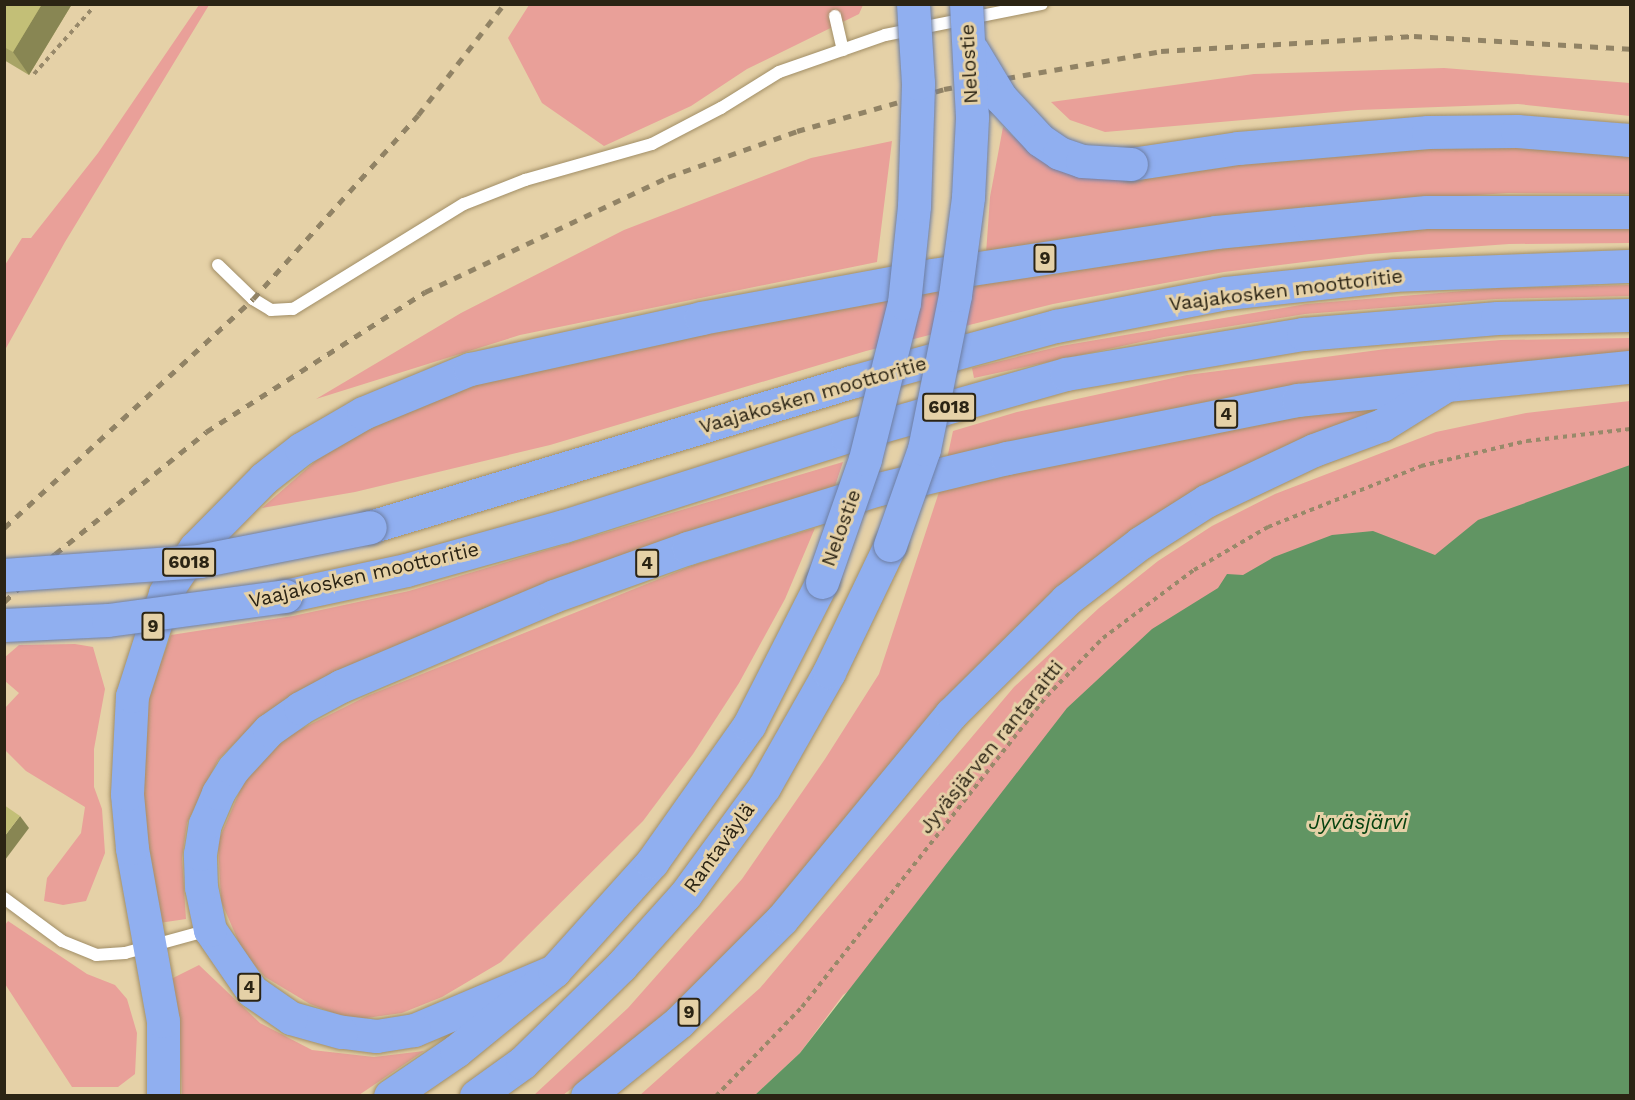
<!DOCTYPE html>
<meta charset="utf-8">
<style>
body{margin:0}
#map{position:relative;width:1635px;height:1100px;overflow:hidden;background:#e5d1a7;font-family:"Work Sans",sans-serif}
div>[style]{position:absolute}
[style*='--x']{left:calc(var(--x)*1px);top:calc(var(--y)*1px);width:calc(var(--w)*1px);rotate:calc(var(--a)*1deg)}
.green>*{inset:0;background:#e9a099}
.water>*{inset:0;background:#619563}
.path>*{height:4px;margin-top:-2px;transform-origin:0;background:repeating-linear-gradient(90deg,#98896a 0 4.5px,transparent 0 9px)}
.roads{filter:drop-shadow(0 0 2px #a18e66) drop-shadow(0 0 2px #a18e66)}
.lane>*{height:12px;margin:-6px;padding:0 6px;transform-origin:6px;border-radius:6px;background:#fff}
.highway>*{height:33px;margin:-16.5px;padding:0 16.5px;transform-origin:16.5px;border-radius:16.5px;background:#90aff0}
.rail>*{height:4.5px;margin-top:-2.25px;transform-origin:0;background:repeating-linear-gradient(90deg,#918365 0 8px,transparent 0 16px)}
.bridges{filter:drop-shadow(0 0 2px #6d7ea3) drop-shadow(0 0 2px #6d7ea3)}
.highway-bridge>*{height:33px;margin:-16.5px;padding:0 16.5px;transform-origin:16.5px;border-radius:16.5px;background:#90aff0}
.wall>*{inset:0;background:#a8a466}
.shaded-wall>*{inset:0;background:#888653}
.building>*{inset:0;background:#c3bf77}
span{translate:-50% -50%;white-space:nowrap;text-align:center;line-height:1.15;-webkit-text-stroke:6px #e5d1a7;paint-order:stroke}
.shield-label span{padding:2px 4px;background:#e5d1a7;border:2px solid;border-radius:4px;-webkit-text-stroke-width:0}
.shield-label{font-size:18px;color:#2b2414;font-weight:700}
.street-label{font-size:20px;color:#2b2414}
.water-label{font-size:21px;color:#064210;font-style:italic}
.frame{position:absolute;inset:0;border:6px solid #2b2414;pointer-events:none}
</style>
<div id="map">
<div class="green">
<i style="clip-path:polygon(199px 5px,209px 5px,65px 242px,5px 350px,5px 265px,22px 238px,31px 238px,98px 153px)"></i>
<i style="clip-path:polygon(529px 5px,863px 5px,859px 14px,747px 69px,691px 106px,604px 146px,542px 103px,508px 38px)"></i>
<i style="clip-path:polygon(1444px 68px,1630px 83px,1630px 116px,1518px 104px,1358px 110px,1105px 132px,1070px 120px,1051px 102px,1254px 74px)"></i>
<i style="clip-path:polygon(1003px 127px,1028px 150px,1509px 146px,1630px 155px,1630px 194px,1508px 193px,1373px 202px,986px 254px,990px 197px)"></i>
<i style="clip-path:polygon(892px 141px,877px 262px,520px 335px,316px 399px,461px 313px,624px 230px,811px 158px)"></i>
<i style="clip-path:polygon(1630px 222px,1630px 243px,1509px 244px,1369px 254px,1224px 272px,1053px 304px,866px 351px,550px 445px,355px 492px,262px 508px,327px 451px,420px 403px,519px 368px,921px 291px,1219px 246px,1432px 226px)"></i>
<i style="clip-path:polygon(1630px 285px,1630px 296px,1496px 299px,1305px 314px,1164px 337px,974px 378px,972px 368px,1061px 346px,1306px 304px,1499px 288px)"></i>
<i style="clip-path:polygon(1630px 338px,1630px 355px,947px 459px,953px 431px,1017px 412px,1187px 375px,1386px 349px,1501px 340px)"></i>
<i style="clip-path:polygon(1630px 401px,1630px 465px,843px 995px,800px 1053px,755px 1095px,639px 1096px,760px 988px,1014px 687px,1099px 608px,1158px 561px,1212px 526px,1275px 494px,1436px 432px,1526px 413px)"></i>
<i style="clip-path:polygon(1374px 406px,1380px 409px,1197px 491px,802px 875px,714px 969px,626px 1048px,563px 1095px,533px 1096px,628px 1008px,742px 879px,825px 759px,879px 674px,939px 492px,1011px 472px,1273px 421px)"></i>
<i style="clip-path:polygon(843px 462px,833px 492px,257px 721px,218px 760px,187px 823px,182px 858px,186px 919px,159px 923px,141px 792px,148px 696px,171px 635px,293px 616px,409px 591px)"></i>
<i style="clip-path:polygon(815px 528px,785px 599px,739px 683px,693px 754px,643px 821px,501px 962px,442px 997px,402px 1013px,352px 1020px,310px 1004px,265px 977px,243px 952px,221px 901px,218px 842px,248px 772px,291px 734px,367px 696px,694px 565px)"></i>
<i style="clip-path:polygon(75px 644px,93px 647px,105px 689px,94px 749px,94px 787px,102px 809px,105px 853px,86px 901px,63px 905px,44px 901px,47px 878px,81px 833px,85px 807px,26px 771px,5px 750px,5px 708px,19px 693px,5px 681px,4px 658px,19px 645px)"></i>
<i style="clip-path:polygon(8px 921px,87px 974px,115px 985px,127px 999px,137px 1033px,135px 1074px,118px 1087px,72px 1087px,5px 984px,5px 925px)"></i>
<i style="clip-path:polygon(199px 965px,260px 1023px,312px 1050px,374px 1057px,424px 1051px,359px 1095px,182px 1095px,180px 1033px,171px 979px)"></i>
</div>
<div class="water">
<i style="clip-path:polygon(1630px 465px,1630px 1095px,755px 1095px,800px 1053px,1067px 708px,1152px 629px,1218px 588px,1227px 574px,1243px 575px,1274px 557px,1332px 535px,1373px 531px,1435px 555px,1478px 520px)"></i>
</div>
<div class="path">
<i style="--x:34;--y:74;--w:87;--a:-48.3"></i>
<i style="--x:716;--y:1096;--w:124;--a:-46"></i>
<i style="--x:802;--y:1007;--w:396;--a:-51.8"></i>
<i style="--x:1047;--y:696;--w:81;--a:-46"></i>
<i style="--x:1103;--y:638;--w:114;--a:-36.8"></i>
<i style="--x:1194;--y:570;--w:86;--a:-30.2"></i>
<i style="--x:1268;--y:527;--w:165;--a:-21.7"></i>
<i style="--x:1421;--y:466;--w:109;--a:-13.3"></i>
<i style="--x:1527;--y:441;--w:104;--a:-6.6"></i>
</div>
<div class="roads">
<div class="lane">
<i style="--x:835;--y:16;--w:35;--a:77"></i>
<i style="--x:218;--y:265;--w:49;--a:44.2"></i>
<i style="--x:253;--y:299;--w:21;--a:31"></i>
<i style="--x:271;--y:310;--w:22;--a:-3"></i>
<i style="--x:293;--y:309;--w:201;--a:-31.6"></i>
<i style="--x:464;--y:204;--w:66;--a:-21.5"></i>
<i style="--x:525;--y:180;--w:132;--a:-15.8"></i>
<i style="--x:652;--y:144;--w:78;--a:-27.6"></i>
<i style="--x:721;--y:108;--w:68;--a:-31.8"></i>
<i style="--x:779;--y:72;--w:112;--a:-19.2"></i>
<i style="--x:885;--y:35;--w:160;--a:-11.2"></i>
<i style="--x:4;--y:898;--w:72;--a:36.6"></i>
<i style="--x:62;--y:941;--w:37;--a:22"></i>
<i style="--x:96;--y:955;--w:29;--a:-4"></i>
<i style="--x:125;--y:953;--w:87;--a:-15.3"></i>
</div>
<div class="highway">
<i style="--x:1131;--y:164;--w:108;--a:-8.5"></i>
<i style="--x:1238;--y:148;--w:191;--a:-4.8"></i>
<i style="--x:1428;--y:132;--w:89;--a:-0.6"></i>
<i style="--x:1517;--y:131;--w:113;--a:4.6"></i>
<i style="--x:370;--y:527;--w:502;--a:-16.78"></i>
<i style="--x:851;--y:382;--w:213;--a:-15.3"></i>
<i style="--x:1056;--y:326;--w:173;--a:-11"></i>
<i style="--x:1226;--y:293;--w:169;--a:-6.1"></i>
<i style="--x:1394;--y:275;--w:236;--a:-2.2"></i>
<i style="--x:285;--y:596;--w:124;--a:-12.1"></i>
<i style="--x:406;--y:570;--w:164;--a:-15.6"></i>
<i style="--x:564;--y:526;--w:297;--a:-17.6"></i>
<i style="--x:847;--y:436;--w:228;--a:-15.8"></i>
<i style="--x:1066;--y:374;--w:240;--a:-9.6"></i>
<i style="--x:1303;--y:334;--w:195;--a:-4.7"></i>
<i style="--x:1497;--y:318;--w:133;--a:-1.3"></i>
<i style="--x:554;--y:971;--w:152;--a:157.1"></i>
<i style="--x:414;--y:1030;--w:38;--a:171"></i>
<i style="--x:376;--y:1036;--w:35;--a:-173"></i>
<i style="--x:341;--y:1032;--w:52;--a:-164.4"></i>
<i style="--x:291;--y:1018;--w:47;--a:-145.3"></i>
<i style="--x:252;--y:991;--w:74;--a:-124.5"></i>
<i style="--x:210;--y:930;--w:44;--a:-101.8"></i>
<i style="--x:201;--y:887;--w:33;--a:-92"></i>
<i style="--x:200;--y:854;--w:30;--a:-81"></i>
<i style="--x:205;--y:824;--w:34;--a:-67"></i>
<i style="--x:218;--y:793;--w:28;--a:-58"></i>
<i style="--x:233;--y:769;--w:53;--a:-47.3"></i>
<i style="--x:269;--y:730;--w:38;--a:-35"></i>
<i style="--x:300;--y:708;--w:47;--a:-28.2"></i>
<i style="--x:341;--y:686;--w:231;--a:-22.9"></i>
<i style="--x:554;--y:596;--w:142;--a:-19.7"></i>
<i style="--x:688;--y:548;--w:200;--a:-17.2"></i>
<i style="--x:879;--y:489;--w:132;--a:-13.6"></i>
<i style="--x:1007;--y:458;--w:297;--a:-11.3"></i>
<i style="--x:1298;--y:400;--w:334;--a:-5.7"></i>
<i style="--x:163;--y:1096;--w:75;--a:-90"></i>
<i style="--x:163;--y:1021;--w:176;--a:-100.2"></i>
<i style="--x:132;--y:848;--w:54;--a:-95.3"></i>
<i style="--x:127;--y:794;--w:98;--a:-87.1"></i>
<i style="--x:132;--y:696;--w:108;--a:-72.2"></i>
<i style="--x:165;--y:593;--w:54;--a:-56.3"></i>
<i style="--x:195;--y:548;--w:98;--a:-45.4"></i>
<i style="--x:264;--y:478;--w:47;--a:-38.1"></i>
<i style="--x:301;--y:449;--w:72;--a:-30.1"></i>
<i style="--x:363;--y:413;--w:116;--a:-22.4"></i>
<i style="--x:470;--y:369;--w:237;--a:-12.4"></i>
<i style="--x:701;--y:318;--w:235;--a:-10.5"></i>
<i style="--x:932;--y:275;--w:287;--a:-8.6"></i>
<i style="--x:1216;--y:232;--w:94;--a:-5.5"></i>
<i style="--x:1310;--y:223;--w:118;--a:-5.4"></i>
<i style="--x:1427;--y:212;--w:203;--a:0"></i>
<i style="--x:390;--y:1096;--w:80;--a:-34.3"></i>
<i style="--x:456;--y:1051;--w:127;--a:-39.2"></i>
<i style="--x:554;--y:971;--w:147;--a:-48"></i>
<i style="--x:652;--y:862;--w:168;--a:-54.7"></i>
<i style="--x:749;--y:725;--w:161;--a:-63"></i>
<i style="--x:476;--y:1096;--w:57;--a:-35.7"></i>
<i style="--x:522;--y:1063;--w:139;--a:-44.4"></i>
<i style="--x:621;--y:966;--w:96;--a:-48"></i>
<i style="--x:685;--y:895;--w:134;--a:-53.8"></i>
<i style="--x:764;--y:787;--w:132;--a:-60.5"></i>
<i style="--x:829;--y:672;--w:141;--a:-64.3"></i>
<i style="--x:587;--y:1096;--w:118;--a:-38.8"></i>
<i style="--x:679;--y:1022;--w:146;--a:-45"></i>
<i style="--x:782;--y:919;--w:266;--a:-50.5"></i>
<i style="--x:951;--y:714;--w:162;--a:-44.7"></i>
<i style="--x:1066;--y:600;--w:93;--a:-37.6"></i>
<i style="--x:1140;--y:543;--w:78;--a:-32.5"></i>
<i style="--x:1206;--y:501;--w:119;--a:-25.3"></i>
<i style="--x:1314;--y:450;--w:72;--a:-20.2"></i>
<i style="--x:1382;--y:425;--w:72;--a:-31.9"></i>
</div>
</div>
<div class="rail">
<i style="--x:4;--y:528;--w:338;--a:-42.6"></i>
<i style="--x:253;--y:299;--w:247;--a:-48.1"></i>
<i style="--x:418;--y:115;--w:140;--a:-52.2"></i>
<i style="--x:4;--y:602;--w:70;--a:-43.3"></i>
<i style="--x:55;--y:554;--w:194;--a:-38.9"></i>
<i style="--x:206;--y:432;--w:260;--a:-32.6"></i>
<i style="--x:425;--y:292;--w:269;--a:-25.3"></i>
<i style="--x:668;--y:177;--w:137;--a:-19.6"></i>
<i style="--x:797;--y:131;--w:153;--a:-15.9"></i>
<i style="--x:944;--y:89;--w:220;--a:-9.9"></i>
<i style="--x:1161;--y:51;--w:253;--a:-3.4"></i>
<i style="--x:1414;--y:36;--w:216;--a:3.4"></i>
</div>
<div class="bridges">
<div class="highway-bridge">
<i style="--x:972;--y:50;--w:56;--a:58.9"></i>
<i style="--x:1001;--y:98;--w:57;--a:47.1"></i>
<i style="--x:1040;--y:140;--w:23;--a:34"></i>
<i style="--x:1059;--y:153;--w:24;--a:19"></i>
<i style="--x:1082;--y:161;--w:49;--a:3.5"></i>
<i style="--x:890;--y:545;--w:102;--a:-70.5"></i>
<i style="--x:924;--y:449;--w:157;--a:-78.6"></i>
<i style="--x:955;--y:295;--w:99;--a:-82.4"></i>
<i style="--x:968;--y:197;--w:80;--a:-87.1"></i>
<i style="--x:972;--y:117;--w:113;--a:-93"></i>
<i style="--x:4;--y:575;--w:196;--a:-4.1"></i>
<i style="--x:199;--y:561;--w:174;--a:-11.2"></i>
<i style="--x:822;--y:582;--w:130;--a:-70.7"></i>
<i style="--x:865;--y:459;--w:161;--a:-76"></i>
<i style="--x:904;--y:303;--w:98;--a:-84.1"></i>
<i style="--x:914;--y:206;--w:123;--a:-88.1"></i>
<i style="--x:918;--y:83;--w:79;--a:-93.6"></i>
<i style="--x:4;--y:625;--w:104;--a:-2.8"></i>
<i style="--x:108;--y:620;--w:179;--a:-7.7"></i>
</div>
</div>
<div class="wall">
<i style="clip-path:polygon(4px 4px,72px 4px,29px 75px,4px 60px)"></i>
</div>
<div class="shaded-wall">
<i style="clip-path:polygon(42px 4px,72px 4px,29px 75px,13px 52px)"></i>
<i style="clip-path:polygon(20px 816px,29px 828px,5px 860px,4px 837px)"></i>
</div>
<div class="building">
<i style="clip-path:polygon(4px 4px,42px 4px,13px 52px,4px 47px)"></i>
<i style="clip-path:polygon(4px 805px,20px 816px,4px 837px)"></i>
</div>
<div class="shield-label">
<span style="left:1045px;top:258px">9</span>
<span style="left:949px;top:407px">6018</span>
<span style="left:1226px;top:414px">4</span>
<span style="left:189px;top:562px">6018</span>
<span style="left:647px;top:563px">4</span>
<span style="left:153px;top:626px">9</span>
<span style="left:249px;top:987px">4</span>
<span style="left:689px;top:1012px">9</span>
</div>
<div class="street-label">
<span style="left:969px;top:64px;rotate:-93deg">Nelostie</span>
<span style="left:1286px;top:290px;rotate:-7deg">Vaajakosken moottoritie</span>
<span style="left:813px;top:395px;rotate:-16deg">Vaajakosken moottoritie</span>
<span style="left:841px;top:528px;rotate:-70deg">Nelostie</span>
<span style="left:364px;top:575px;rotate:-13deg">Vaajakosken moottoritie</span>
<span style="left:991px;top:747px;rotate:-51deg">Jyväsjärven rantaraitti</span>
<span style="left:719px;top:848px;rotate:-54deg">Rantaväylä</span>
</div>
<div class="water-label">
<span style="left:1358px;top:822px">Jyväsjärvi</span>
</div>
<div class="frame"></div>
</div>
